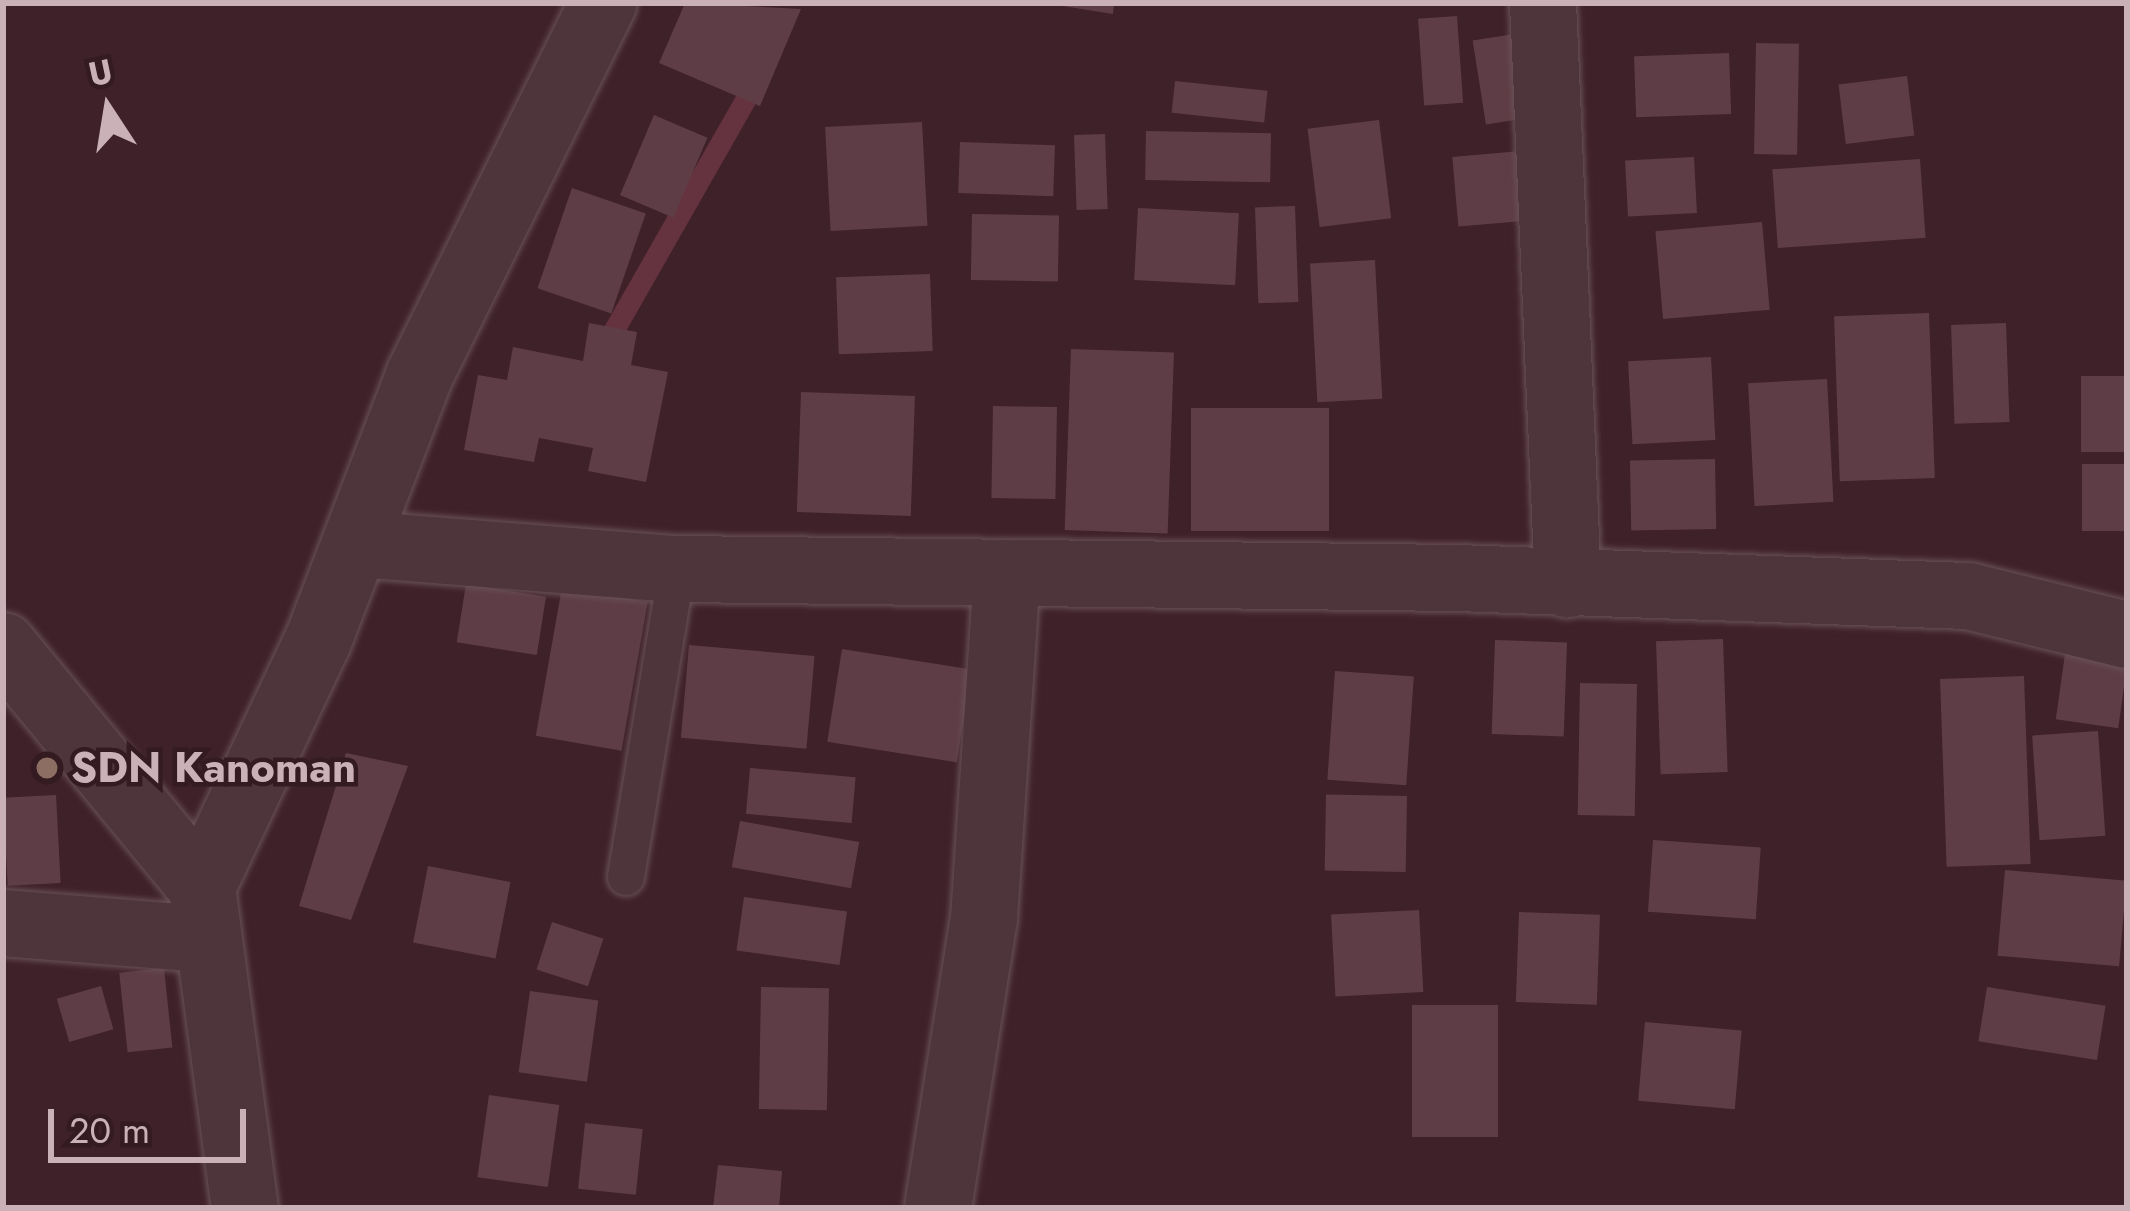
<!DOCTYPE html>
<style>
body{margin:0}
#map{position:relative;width:2130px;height:1211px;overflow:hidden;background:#3f212a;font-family:Jost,sans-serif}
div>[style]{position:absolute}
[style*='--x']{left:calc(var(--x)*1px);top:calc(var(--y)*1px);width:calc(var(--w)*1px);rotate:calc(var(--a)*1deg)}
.stream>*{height:21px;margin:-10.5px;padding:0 10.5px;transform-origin:10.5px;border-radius:10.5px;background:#653240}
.building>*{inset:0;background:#5f3d46;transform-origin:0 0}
.roads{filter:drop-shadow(0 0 3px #695157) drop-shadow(0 0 3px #695157)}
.service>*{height:36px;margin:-18px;padding:0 18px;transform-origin:18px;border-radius:18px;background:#4e353c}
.minor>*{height:66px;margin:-33px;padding:0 33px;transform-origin:33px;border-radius:33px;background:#4e353c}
.tertiary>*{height:66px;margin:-33px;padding:0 33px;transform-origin:33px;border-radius:33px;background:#4e353c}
.dots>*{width:33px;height:33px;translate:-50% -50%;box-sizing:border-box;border:6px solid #331b21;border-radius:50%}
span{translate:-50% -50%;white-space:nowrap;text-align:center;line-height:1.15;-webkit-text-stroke:9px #331b21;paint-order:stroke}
.poi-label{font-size:42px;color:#cab1b7;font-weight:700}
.left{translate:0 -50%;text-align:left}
.frame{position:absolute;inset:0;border:6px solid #cab1b7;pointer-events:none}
.north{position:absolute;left:48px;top:48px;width:120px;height:120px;-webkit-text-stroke:9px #331b21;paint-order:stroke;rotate:348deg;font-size:33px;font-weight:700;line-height:48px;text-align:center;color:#cab1b7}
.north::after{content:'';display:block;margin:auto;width:42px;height:54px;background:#cab1b7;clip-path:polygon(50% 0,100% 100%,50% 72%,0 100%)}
.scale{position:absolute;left:48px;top:1109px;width:198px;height:54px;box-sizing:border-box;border:6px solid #cab1b7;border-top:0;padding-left:15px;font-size:36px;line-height:42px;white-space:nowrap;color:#cab1b7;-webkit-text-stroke:9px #331b21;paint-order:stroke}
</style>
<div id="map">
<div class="stream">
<i style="--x:611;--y:335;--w:297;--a:-60.3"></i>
</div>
<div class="building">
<i style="clip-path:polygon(685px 3px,801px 9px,760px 106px,659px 63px)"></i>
<i style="clip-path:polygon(1044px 3px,1114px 3px,1113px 14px)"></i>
<i style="left:1457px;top:16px;width:87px;height:39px;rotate:86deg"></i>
<i style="left:1527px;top:32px;width:85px;height:55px;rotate:81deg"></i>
<i style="left:1756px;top:43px;width:43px;height:111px;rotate:1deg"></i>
<i style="left:1729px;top:53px;width:61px;height:95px;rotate:88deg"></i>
<i style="left:1907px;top:76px;width:60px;height:69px;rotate:83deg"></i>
<i style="left:1175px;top:81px;width:93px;height:32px;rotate:6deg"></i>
<i style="left:654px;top:115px;width:58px;height:87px;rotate:23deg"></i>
<i style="left:1379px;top:120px;width:99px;height:72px;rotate:83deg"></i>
<i style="left:922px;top:122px;width:104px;height:97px;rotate:87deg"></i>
<i style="left:1146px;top:131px;width:125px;height:49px;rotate:1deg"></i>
<i style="left:1105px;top:134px;width:75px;height:31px;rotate:88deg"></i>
<i style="left:960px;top:142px;width:95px;height:51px;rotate:2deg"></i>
<i style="left:1531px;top:150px;width:70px;height:79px;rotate:85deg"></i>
<i style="left:1694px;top:157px;width:56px;height:69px;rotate:87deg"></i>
<i style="left:1920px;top:159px;width:79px;height:148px;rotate:86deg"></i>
<i style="left:572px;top:188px;width:78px;height:106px;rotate:19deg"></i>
<i style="left:1295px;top:206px;width:96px;height:40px;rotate:88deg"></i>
<i style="left:1138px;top:208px;width:101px;height:72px;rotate:3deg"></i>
<i style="left:972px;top:214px;width:87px;height:66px;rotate:1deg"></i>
<i style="left:1762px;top:222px;width:88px;height:107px;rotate:85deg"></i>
<i style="left:1375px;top:260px;width:139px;height:65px;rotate:87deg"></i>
<i style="left:930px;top:274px;width:77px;height:94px;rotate:88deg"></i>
<i style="left:1929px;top:313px;width:165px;height:95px;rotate:88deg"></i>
<i style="clip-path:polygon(589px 323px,637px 332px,631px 365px,668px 372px,646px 482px,588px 471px,593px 448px,539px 438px,534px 462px,464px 450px,478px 375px,507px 380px,513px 347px,583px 361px)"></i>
<i style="left:2006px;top:323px;width:99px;height:55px;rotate:88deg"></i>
<i style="left:1071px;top:349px;width:103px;height:181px;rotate:2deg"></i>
<i style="left:1711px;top:357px;width:83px;height:83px;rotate:87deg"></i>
<i style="left:2127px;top:376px;width:76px;height:46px;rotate:90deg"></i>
<i style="left:1827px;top:379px;width:123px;height:79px;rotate:87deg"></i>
<i style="left:801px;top:392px;width:114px;height:120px;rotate:2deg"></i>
<i style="left:993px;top:406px;width:64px;height:92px;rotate:1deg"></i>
<i style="left:1191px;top:408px;width:138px;height:123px"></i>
<i style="left:1715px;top:459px;width:70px;height:85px;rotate:89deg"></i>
<i style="left:2127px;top:464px;width:67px;height:45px;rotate:90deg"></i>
<i style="left:466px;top:584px;width:81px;height:59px;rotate:9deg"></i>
<i style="left:562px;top:587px;width:87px;height:151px;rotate:10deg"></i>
<i style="left:1723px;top:639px;width:133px;height:67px;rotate:88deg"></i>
<i style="left:1495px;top:640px;width:72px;height:94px;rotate:2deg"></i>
<i style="left:689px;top:645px;width:126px;height:93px;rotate:5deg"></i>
<i style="left:842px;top:649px;width:131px;height:94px;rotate:9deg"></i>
<i style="left:2065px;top:654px;width:63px;height:66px;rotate:8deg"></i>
<i style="left:1335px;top:671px;width:79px;height:109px;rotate:4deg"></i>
<i style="left:2024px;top:676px;width:188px;height:84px;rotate:88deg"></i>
<i style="left:1580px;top:683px;width:57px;height:132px;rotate:1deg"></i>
<i style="left:2098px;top:731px;width:105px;height:66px;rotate:86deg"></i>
<i style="clip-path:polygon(346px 753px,408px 766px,351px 920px,299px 906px)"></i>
<i style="left:750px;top:768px;width:106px;height:46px;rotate:5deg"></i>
<i style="left:56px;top:795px;width:88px;height:53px;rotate:87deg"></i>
<i style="left:1407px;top:796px;width:76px;height:81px;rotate:91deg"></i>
<i style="left:740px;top:821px;width:121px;height:47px;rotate:10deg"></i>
<i style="left:1653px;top:840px;width:108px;height:72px;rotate:4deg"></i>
<i style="left:428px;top:866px;width:84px;height:78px;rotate:11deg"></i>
<i style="left:2005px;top:870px;width:122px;height:86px;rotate:5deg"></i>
<i style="left:744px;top:897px;width:104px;height:54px;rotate:8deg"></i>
<i style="left:1419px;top:910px;width:82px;height:88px;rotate:87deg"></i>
<i style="left:1519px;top:912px;width:81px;height:90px;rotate:2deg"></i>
<i style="left:552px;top:922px;width:54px;height:50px;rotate:18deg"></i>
<i style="left:164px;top:968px;width:80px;height:45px;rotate:84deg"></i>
<i style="left:101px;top:986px;width:45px;height:46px;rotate:74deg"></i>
<i style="left:761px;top:987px;width:68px;height:122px;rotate:1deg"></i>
<i style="left:1987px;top:987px;width:120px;height:55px;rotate:9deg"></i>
<i style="left:530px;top:991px;width:69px;height:82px;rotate:8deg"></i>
<i style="left:1412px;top:1005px;width:86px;height:132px"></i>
<i style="left:1645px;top:1022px;width:97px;height:79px;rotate:5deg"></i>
<i style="left:489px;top:1095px;width:71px;height:83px;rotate:8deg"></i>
<i style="left:585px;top:1123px;width:58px;height:66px;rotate:6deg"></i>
<i style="clip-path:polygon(718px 1165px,782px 1171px,779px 1208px,713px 1208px)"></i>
</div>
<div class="roads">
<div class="service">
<i style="--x:626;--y:877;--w:312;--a:-80.6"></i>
</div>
<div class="minor">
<i style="--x:1543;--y:3;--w:582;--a:87.54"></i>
<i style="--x:357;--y:544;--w:321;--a:4.5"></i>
<i style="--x:677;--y:569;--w:780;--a:0.66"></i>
<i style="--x:1457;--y:578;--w:511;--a:2.02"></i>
<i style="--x:1968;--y:596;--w:164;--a:13.8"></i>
<i style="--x:202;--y:887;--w:272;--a:-64.8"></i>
<i style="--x:318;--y:641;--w:284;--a:-69.1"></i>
<i style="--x:419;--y:376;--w:416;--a:-63.7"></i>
<i style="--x:3;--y:923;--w:202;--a:4.6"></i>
<i style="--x:938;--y:1208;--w:293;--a:-81"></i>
<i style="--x:984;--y:919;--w:344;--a:-86.2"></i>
</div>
<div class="tertiary">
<i style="--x:3;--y:646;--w:313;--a:50.5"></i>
<i style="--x:202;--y:887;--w:324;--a:82.4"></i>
</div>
</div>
<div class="dots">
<i style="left:47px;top:768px;background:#8d6e63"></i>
</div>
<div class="poi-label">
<span class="left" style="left:71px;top:768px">SDN Kanoman</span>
</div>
<div class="frame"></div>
<div class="north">U</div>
<div class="scale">20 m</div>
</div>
